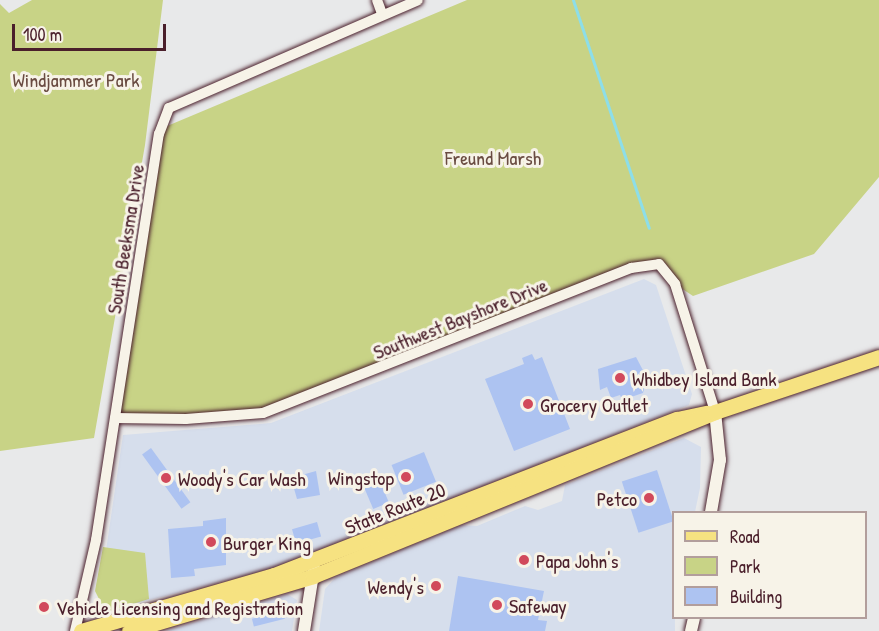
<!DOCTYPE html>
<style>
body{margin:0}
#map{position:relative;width:879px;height:631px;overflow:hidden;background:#e8e9ea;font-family:"Patrick Hand",sans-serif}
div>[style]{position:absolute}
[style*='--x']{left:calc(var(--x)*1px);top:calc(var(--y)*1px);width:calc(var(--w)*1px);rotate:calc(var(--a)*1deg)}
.built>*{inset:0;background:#d6deec}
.green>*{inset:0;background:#c8d386}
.stream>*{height:3px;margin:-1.5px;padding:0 1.5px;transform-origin:1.5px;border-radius:1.5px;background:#8ddee9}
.building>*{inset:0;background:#adc3f1;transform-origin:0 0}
.roads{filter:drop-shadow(0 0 2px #4a1f2b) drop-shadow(0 0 2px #4a1f2b)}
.minor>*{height:10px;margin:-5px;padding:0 5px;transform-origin:5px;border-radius:5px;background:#f7f3e8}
.tertiary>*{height:12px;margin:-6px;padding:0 6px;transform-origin:6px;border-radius:6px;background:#f7f3e8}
.primary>*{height:15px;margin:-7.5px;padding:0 7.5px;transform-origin:7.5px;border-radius:7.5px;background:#f6e281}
.dots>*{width:16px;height:16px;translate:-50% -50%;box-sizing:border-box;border:3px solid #f7f3e8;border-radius:50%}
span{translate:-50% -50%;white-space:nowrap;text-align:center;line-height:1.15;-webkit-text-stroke:6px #f7f3e8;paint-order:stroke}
.park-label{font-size:20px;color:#6a4c42}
.street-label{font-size:20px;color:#4a1f2b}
.poi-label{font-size:20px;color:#4a1f2b}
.left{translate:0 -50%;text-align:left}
.right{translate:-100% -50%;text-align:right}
.legend{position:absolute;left:672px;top:511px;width:195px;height:108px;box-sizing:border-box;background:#f7f3e8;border:2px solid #b29e9c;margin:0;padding:8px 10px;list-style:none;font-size:18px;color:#4a1f2b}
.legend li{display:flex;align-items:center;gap:12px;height:30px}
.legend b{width:30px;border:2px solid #b29e9c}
.scale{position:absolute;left:12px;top:24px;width:154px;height:27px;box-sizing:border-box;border:3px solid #4a1f2b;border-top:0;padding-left:8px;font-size:18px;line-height:21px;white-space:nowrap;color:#4a1f2b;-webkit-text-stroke:4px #f7f3e8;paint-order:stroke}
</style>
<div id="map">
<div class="built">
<i style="clip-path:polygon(644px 279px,656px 285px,692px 394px,689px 405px,282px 566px,107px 611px,98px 605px,123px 435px,271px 423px)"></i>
<i style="clip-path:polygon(684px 438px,701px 447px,700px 488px,695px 512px,674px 512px,675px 631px,319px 631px,325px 589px,336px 577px,461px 525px,477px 526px,525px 506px,538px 510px,562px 501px,565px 485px)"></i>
<i style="clip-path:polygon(287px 594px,297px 600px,292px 631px,166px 631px)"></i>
</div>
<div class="green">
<i style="clip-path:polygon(32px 0,163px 0,145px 145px,94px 438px,0 451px,0 4px,9px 13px)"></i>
<i style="clip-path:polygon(467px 0,879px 0,879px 177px,814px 254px,693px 296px,675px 284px,667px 270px,645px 264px,263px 413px,115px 418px,160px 129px)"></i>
<i style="clip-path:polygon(103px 547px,145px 553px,149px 599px,110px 611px,103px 607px,95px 591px)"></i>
</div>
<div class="stream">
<i style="--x:573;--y:0;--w:240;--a:71.6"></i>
</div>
<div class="building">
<i style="clip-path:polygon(532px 354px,535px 360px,542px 357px,570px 429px,514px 451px,485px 379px,524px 364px,522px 358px)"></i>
<i style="clip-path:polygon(636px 357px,647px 378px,643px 393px,622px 400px,620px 395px,611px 398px,607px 387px,600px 390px,598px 369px)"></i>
<i style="left:151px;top:448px;width:67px;height:11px;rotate:54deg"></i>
<i style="left:424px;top:452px;width:32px;height:35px;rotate:68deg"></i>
<i style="left:657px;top:470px;width:54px;height:37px;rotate:72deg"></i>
<i style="clip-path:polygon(316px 471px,320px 495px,297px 499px,291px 478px)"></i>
<i style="left:376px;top:472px;width:33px;height:17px;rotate:67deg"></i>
<i style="clip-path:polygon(226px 518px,226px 565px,194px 569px,195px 576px,171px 578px,168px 529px,203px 526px,203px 521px)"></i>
<i style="left:317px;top:522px;width:15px;height:26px;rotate:74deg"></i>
<i style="clip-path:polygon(458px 576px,544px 591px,538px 620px,547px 621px,545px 631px,449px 631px)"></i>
<i style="left:283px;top:611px;width:8px;height:32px;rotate:76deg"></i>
</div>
<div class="roads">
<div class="minor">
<i style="--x:377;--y:0;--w:15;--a:70"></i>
<i style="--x:115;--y:418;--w:71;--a:0.8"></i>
<i style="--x:186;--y:419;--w:77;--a:-4.5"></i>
<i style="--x:263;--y:413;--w:396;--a:-21.5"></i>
<i style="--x:631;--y:268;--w:28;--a:-8"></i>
<i style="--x:659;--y:264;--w:26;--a:51"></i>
<i style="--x:675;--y:284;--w:134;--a:72.6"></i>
<i style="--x:75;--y:631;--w:93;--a:-77"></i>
<i style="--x:96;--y:540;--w:411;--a:-81.2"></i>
<i style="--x:159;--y:134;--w:28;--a:-69"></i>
<i style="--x:169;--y:108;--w:271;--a:-23.4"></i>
</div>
<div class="tertiary">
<i style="--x:711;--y:512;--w:53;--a:-80.2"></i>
<i style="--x:720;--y:460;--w:48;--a:-95.9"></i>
<i style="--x:304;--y:631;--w:64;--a:-81"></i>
<i style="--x:691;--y:631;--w:13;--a:-77"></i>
</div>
<div class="primary">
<i style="--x:81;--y:631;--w:201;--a:-16.2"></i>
<i style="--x:274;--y:575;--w:432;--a:-21.2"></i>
<i style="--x:677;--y:419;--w:30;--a:-12"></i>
<i style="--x:129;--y:631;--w:192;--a:-16.6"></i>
<i style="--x:313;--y:576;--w:434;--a:-22.2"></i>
<i style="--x:715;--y:412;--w:173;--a:-18.5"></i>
</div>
</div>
<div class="dots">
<i style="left:620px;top:378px;background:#d1495b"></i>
<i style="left:528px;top:404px;background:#d1495b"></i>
<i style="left:406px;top:477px;background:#d1495b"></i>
<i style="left:166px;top:478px;background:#d1495b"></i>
<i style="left:649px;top:498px;background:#d1495b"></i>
<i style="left:211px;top:542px;background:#d1495b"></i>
<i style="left:524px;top:560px;background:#d1495b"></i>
<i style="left:436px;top:586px;background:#d1495b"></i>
<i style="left:497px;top:605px;background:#d1495b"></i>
<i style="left:44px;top:607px;background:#d1495b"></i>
</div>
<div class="park-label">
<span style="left:76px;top:79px">Windjammer Park</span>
<span style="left:493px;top:157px">Freund Marsh</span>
</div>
<div class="street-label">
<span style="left:125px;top:239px;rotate:-81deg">South Beeksma Drive</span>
<span style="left:460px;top:318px;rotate:-22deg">Southwest Bayshore Drive</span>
<span style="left:395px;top:508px;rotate:-22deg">State Route 20</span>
</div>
<div class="poi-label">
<span class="left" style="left:632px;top:378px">Whidbey Island Bank</span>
<span class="left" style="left:540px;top:404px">Grocery Outlet</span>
<span class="right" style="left:394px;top:477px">Wingstop</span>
<span class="left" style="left:178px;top:478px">Woody's Car Wash</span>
<span class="right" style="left:637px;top:498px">Petco</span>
<span class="left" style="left:223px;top:542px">Burger King</span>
<span class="left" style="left:536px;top:560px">Papa John's</span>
<span class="right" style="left:424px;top:586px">Wendy's</span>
<span class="left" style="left:509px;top:605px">Safeway</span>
<span class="left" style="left:56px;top:607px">Vehicle Licensing and Registration</span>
</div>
<ul class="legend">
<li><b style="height:8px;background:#f6e281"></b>Road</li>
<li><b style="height:16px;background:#c8d386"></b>Park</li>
<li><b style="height:16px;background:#adc3f1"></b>Building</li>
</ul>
<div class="scale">100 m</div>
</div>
